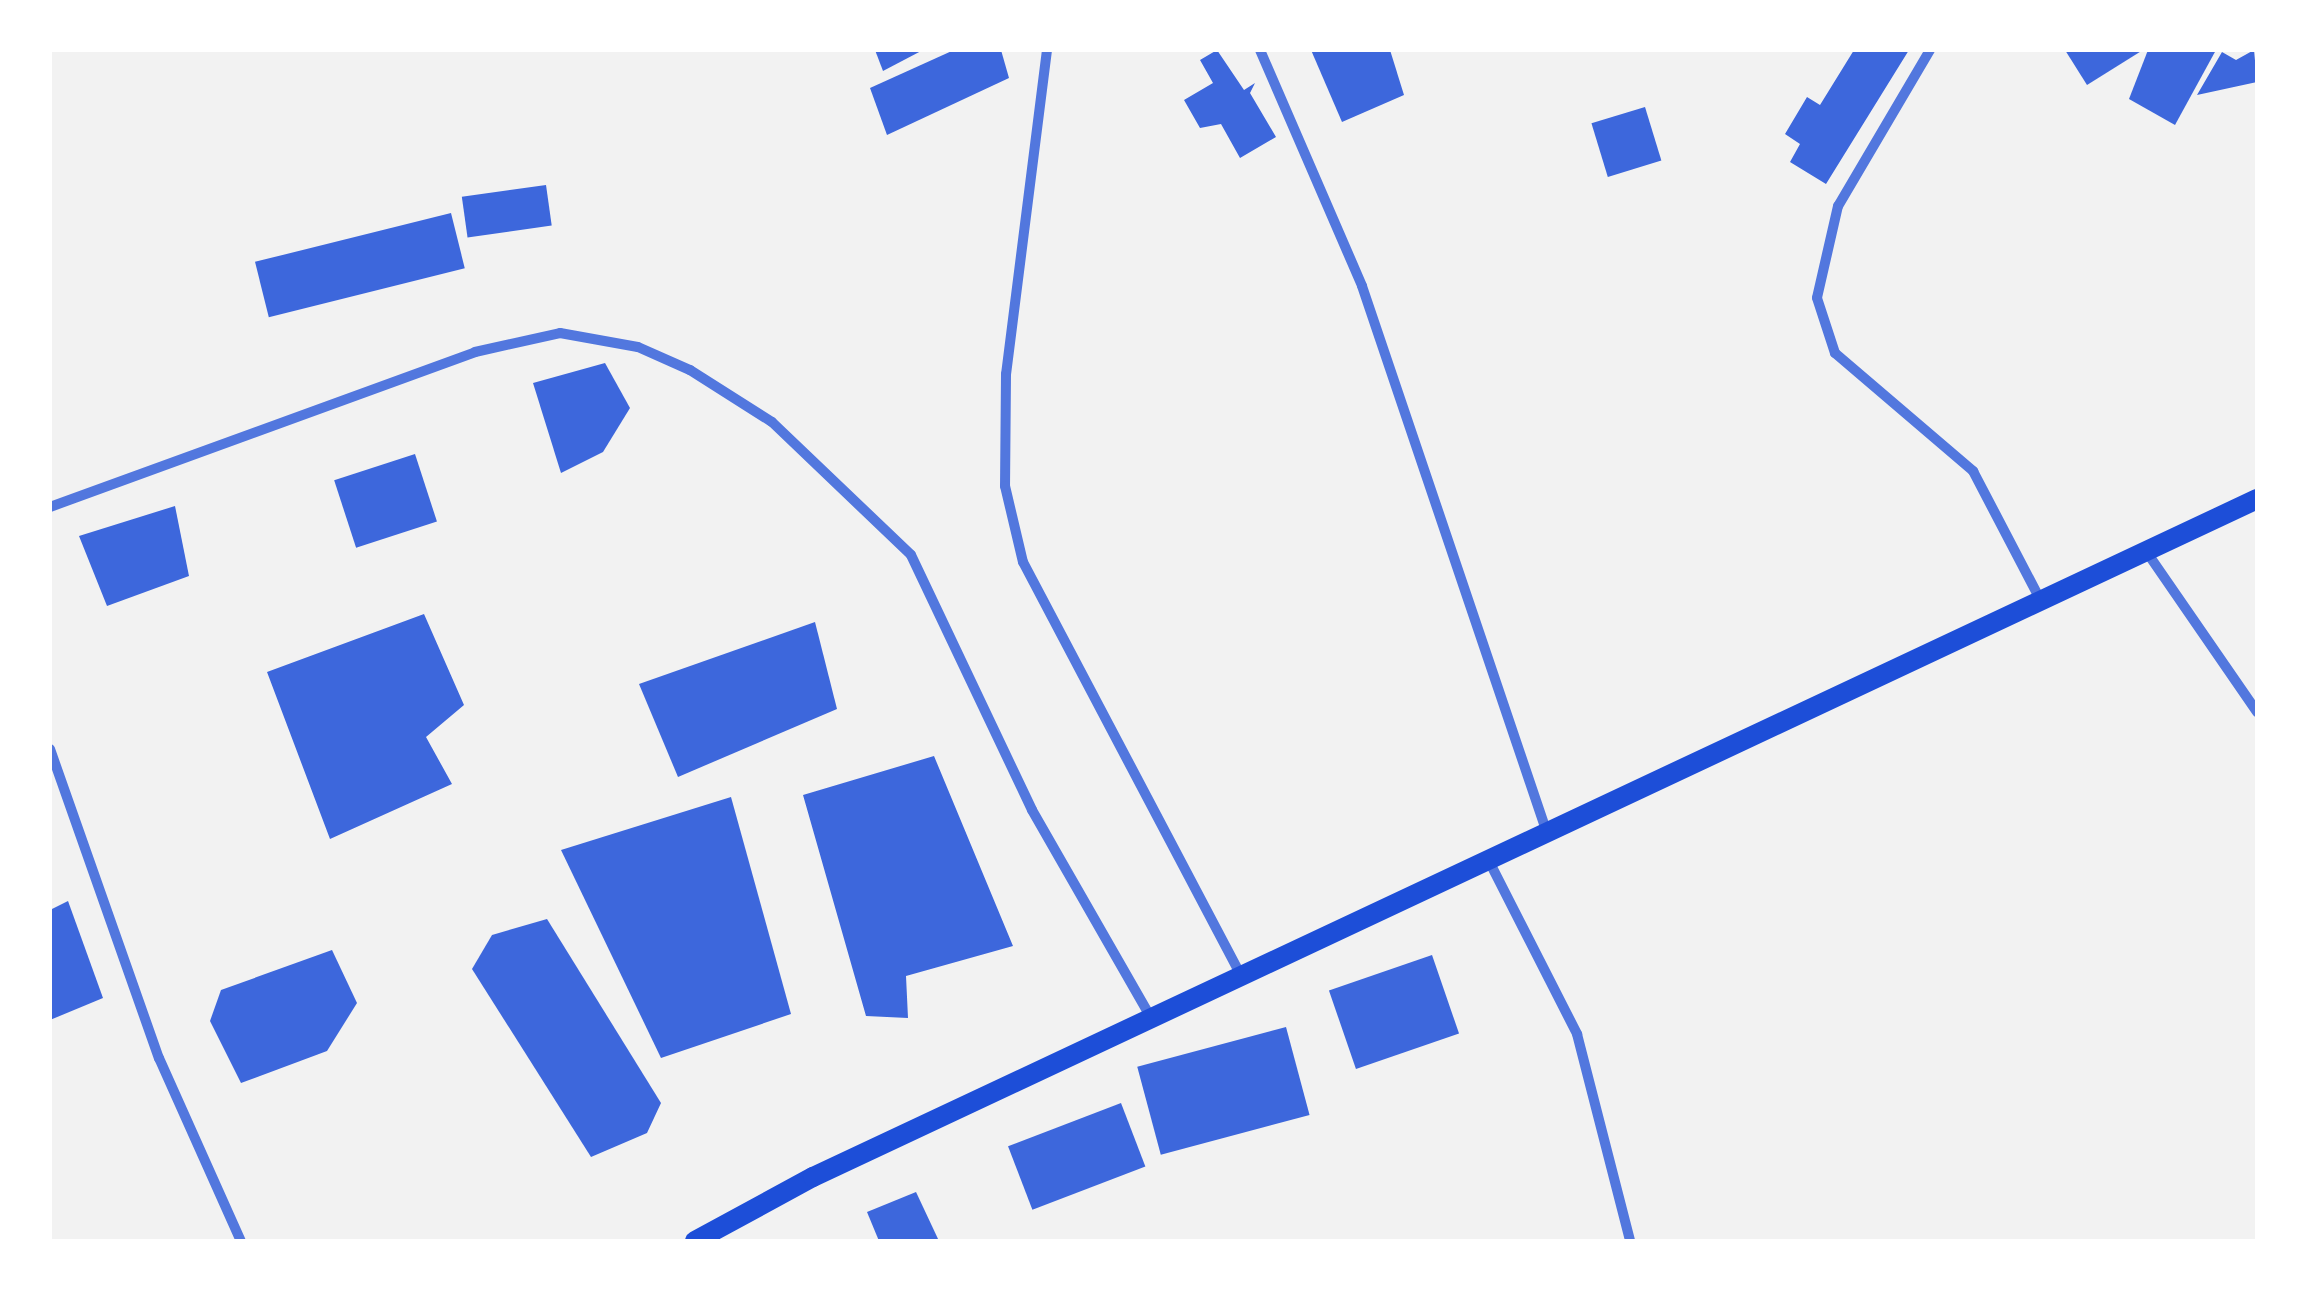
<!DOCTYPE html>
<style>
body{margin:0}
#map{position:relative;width:2307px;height:1291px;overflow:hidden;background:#f2f2f2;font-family:"Roboto Serif",serif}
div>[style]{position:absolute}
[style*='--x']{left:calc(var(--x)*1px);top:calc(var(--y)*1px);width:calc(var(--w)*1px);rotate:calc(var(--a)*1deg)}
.building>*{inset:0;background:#3d67dc;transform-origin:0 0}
.minor>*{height:10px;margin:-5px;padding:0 5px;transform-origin:5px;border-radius:5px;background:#5277de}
.secondary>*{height:20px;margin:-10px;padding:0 10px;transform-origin:10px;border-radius:10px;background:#1d4ed8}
span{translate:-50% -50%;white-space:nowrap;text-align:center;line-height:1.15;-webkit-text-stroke:8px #fff;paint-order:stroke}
.frame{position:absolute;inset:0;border:52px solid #fff;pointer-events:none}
</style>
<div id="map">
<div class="building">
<i style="clip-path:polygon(875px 50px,923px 50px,883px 71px)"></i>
<i style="clip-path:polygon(954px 50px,1001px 50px,1009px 78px,887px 135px,870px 88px)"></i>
<i style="clip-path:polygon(1217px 50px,1244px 90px,1255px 83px,1250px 93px,1276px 137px,1240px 158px,1221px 124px,1200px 128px,1184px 100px,1213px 83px,1200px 60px)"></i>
<i style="clip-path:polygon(1311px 50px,1390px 50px,1404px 95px,1342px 122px)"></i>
<i style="clip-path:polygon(1854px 50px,1909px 50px,1826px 184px,1790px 162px,1800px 144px,1785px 134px,1807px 97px,1820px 105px)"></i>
<i style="clip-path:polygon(2065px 50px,2143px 50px,2087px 85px)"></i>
<i style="clip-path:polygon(2148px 50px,2216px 50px,2175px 125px,2129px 99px)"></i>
<i style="clip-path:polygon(2254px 50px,2257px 82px,2197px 95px,2222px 52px,2236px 60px)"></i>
<i style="left:1645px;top:107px;width:56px;height:56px;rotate:73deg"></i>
<i style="left:546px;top:185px;width:41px;height:85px;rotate:82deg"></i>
<i style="left:451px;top:213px;width:57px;height:202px;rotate:76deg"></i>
<i style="clip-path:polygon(605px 363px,630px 408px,603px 452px,561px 473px,533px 383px)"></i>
<i style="left:415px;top:454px;width:71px;height:85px;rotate:72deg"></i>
<i style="clip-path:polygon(175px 506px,189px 576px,107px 606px,79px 536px)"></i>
<i style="clip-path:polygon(424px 614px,464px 705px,426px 737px,452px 784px,330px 839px,267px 672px)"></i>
<i style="clip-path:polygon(815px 622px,837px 709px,678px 777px,639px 684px)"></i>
<i style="clip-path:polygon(934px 756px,1013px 946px,906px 976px,908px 1018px,866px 1016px,803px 795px)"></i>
<i style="clip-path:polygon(731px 797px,791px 1014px,661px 1058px,561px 850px)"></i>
<i style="clip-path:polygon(68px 901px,103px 998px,50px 1020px,50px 910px)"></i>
<i style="clip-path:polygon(547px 919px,661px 1103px,647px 1133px,591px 1157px,472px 969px,492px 935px)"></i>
<i style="clip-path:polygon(332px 950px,357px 1003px,327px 1051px,241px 1083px,210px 1021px,221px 990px)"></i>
<i style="left:1432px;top:955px;width:83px;height:109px;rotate:71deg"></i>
<i style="left:1286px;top:1027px;width:91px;height:154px;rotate:75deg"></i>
<i style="left:1121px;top:1103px;width:68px;height:121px;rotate:69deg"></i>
<i style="clip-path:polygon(916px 1192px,939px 1241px,879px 1241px,867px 1212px)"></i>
</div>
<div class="minor">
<i style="--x:1047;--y:50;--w:327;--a:97.2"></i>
<i style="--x:1006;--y:374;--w:112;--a:90.5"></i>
<i style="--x:1005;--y:486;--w:78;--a:76.7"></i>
<i style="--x:1023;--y:562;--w:470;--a:62.2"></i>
<i style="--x:1260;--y:50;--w:257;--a:66.6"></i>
<i style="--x:1362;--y:286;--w:577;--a:71.31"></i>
<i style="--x:1930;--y:50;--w:181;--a:120.5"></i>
<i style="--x:1838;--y:206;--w:94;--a:102.9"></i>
<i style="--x:1817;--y:298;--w:58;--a:71.9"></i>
<i style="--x:1835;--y:353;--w:182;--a:40.5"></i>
<i style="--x:1973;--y:471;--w:147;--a:62.4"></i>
<i style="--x:50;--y:507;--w:452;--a:-20"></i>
<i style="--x:475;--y:352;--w:87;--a:-12.6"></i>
<i style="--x:560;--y:333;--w:79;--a:10.2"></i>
<i style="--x:638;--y:347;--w:57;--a:23.9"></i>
<i style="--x:690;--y:370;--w:97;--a:32.4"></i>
<i style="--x:772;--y:422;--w:192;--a:43.7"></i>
<i style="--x:911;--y:555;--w:282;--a:64.6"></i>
<i style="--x:1032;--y:810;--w:240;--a:60.2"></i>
<i style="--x:2146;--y:551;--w:196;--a:55.4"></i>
<i style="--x:50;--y:749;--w:328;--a:70.6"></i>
<i style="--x:159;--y:1058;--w:201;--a:65.9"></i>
<i style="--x:1491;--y:865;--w:190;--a:63"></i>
<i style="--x:1577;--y:1034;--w:214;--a:75.6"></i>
</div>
<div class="secondary">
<i style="--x:695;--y:1241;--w:134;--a:-28.5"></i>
<i style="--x:813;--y:1177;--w:1595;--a:-25.15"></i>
</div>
<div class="frame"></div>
</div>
